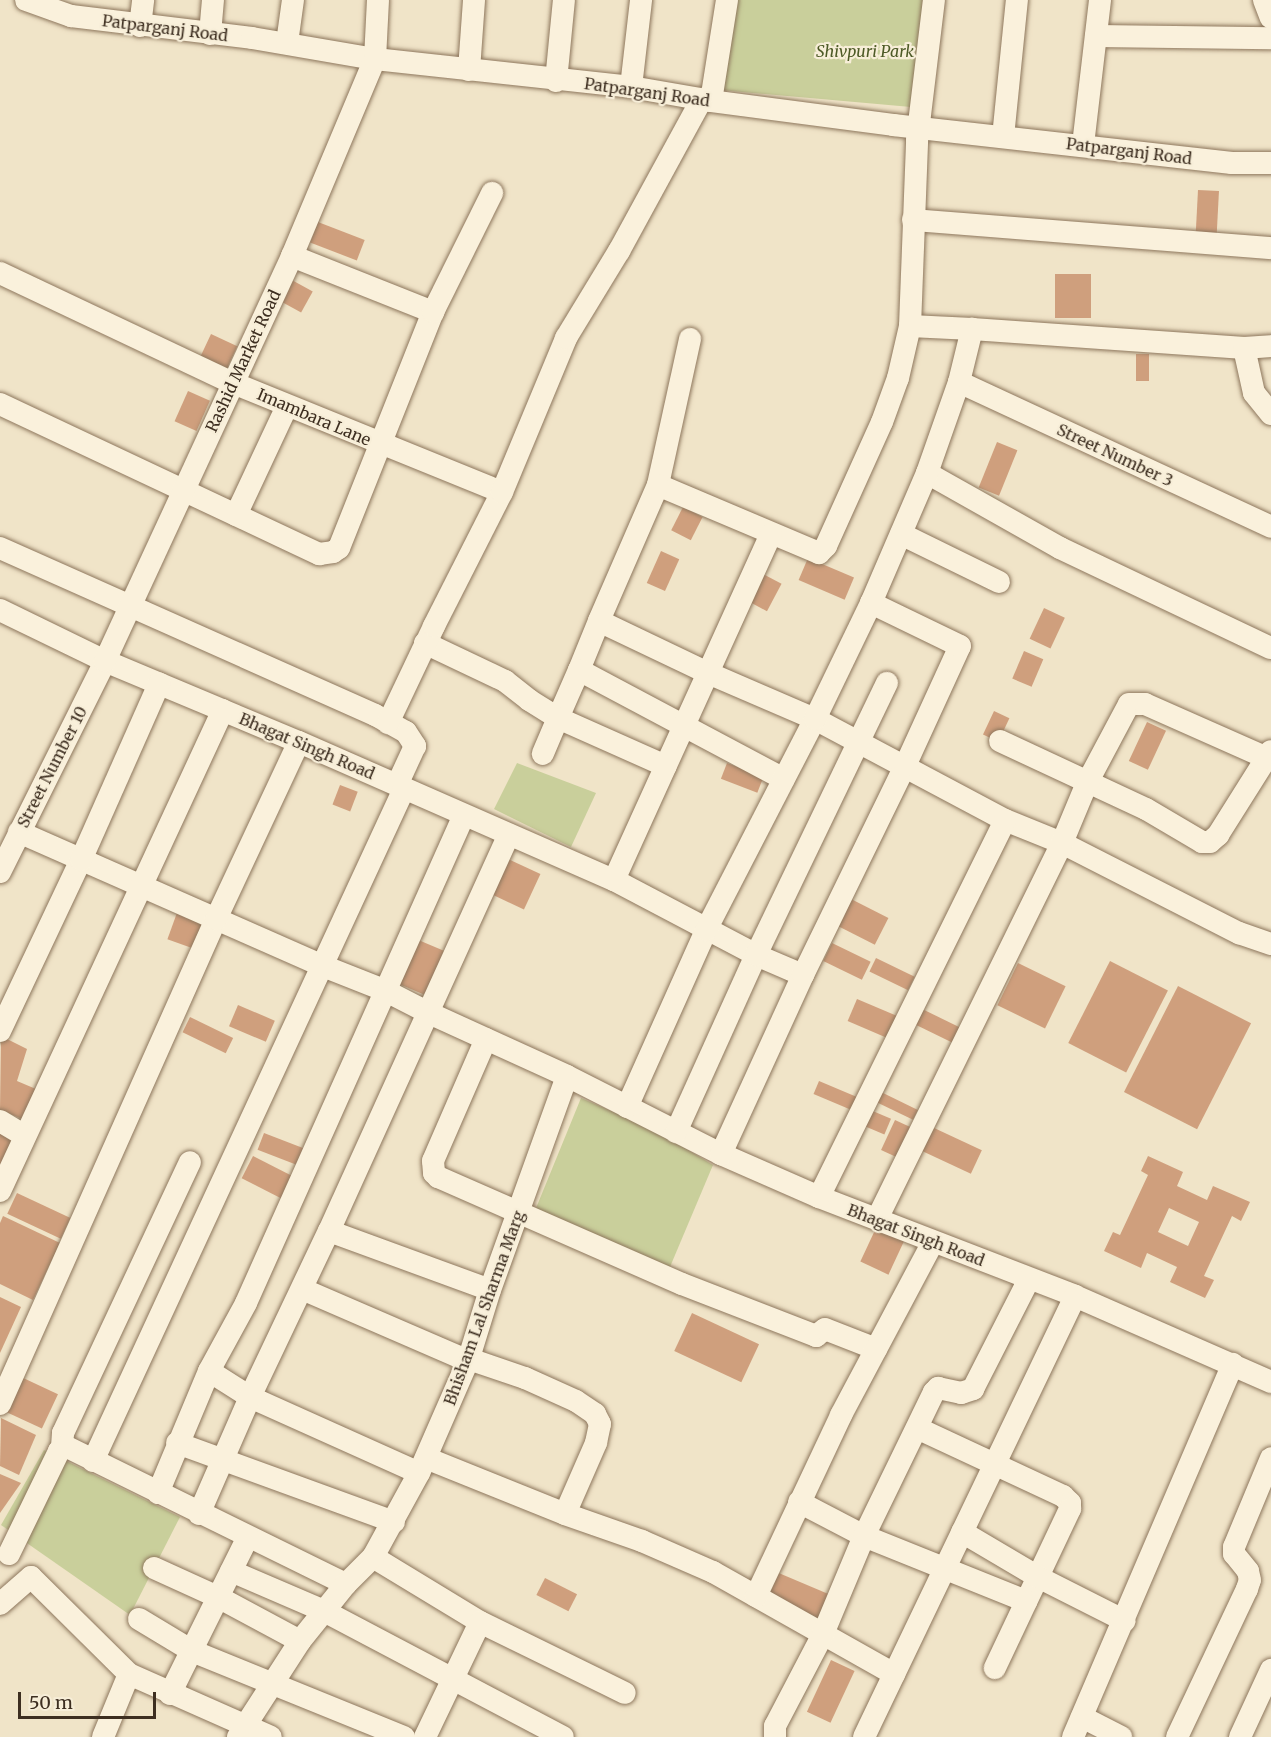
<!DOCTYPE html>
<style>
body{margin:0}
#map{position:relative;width:1271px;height:1737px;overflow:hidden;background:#f0e4c8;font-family:Merriweather,serif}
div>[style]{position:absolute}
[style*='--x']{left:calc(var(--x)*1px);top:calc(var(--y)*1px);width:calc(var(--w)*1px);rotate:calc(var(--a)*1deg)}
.green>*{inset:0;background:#c9cf9b}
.building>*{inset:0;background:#cf9f7d;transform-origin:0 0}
.roads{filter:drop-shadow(0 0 2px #8d765c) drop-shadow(0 0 2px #8d765c)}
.minor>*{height:22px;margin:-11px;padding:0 11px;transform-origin:11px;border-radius:11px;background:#faf1dc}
span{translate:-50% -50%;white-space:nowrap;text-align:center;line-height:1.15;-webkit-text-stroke:4.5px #f7eed8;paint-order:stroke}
.street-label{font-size:16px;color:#3d2e20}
.park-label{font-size:16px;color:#4d5a26;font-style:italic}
.scale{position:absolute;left:18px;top:1692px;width:138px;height:27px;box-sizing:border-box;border:3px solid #3d2e20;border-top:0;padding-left:8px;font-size:18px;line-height:21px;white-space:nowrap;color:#3d2e20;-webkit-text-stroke:4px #f7eed8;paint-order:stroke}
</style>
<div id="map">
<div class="green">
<i style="clip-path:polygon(736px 0,923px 0,911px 107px,720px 90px)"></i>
<i style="clip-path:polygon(517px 763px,596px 793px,571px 847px,494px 809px)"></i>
<i style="clip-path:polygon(581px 1098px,653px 1129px,713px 1165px,667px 1274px,534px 1213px)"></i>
<i style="clip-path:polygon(44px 1450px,180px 1517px,130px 1615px,1px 1525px)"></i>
</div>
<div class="building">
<i style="left:1198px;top:190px;width:21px;height:44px;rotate:3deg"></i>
<i style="left:318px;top:222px;width:50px;height:22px;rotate:21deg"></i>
<i style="left:1091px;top:274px;width:44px;height:36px;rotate:90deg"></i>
<i style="left:290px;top:279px;width:26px;height:24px;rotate:29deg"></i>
<i style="left:211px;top:334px;width:29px;height:29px;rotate:25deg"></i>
<i style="left:1136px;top:354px;width:13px;height:27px"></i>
<i style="left:188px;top:391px;width:24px;height:33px;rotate:24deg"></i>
<i style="left:997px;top:442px;width:22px;height:49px;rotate:22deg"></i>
<i style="left:683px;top:507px;width:22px;height:26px;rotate:27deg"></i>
<i style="left:661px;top:551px;width:20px;height:35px;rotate:24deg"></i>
<i style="left:808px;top:558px;width:50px;height:24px;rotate:23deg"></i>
<i style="left:763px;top:574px;width:21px;height:31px;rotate:28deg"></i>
<i style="left:1044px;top:608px;width:23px;height:34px;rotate:25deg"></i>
<i style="left:1024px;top:651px;width:21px;height:30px;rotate:23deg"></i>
<i style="left:994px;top:711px;width:17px;height:26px;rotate:25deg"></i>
<i style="left:1147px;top:722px;width:21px;height:43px;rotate:25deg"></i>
<i style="left:727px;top:763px;width:39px;height:17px;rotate:21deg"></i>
<i style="left:340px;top:785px;width:19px;height:21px;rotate:21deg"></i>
<i style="left:506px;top:858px;width:38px;height:39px;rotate:25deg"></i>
<i style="left:851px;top:899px;width:42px;height:30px;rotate:27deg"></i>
<i style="left:178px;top:910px;width:29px;height:31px;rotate:20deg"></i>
<i style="left:416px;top:939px;width:36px;height:48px;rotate:23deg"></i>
<i style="left:832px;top:943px;width:43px;height:20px;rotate:26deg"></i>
<i style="left:876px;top:958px;width:43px;height:15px;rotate:26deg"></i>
<i style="left:1110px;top:961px;width:65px;height:92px;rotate:27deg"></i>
<i style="left:1018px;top:963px;width:53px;height:47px;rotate:26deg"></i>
<i style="left:1178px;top:986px;width:82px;height:119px;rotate:27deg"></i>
<i style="left:857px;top:999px;width:43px;height:24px;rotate:23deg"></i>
<i style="left:238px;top:1005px;width:40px;height:23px;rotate:23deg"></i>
<i style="left:916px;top:1006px;width:49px;height:17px;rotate:26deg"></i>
<i style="left:190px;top:1017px;width:48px;height:17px;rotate:26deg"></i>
<i style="clip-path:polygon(1px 1036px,27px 1049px,17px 1081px,43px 1092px,30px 1122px,0 1110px)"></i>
<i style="left:819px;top:1081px;width:47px;height:14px;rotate:23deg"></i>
<i style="left:881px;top:1092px;width:41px;height:11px;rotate:26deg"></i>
<i style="left:868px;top:1109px;width:25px;height:17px;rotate:23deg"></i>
<i style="left:895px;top:1120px;width:21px;height:33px;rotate:25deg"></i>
<i style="clip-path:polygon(0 1127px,22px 1136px,0 1185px)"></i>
<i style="left:932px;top:1127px;width:55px;height:26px;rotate:25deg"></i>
<i style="left:264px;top:1133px;width:50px;height:18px;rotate:21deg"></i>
<i style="left:253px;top:1156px;width:49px;height:25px;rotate:27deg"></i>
<i style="clip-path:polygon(evenodd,1148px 1156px,1183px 1172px,1177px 1186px,1207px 1200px,1213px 1186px,1250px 1202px,1241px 1221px,1232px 1216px,1204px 1276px,1214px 1280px,1205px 1298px,1170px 1282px,1177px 1267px,1147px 1253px,1141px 1268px,1104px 1251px,1113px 1232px,1120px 1235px,1148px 1175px,1141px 1171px,1148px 1156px,1169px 1208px,1199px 1222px,1188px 1246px,1158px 1232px,1169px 1208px)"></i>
<i style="left:17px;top:1193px;width:59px;height:23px;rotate:25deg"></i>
<i style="clip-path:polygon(3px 1216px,60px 1243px,33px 1300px,0 1284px,0 1223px)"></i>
<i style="left:876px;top:1228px;width:31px;height:37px;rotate:25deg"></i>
<i style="clip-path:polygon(0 1297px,21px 1307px,0 1353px)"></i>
<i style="left:692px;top:1313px;width:74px;height:42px;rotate:25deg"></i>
<i style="left:19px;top:1376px;width:43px;height:38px;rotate:25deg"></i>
<i style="clip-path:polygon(1px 1418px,36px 1435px,19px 1475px,0 1466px)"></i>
<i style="clip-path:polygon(0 1474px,21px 1483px,0 1513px)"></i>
<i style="left:774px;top:1571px;width:61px;height:26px;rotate:23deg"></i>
<i style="left:545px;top:1578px;width:36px;height:19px;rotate:27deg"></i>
<i style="left:831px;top:1660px;width:26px;height:57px;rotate:25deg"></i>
</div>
<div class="roads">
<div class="minor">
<i style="--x:26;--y:0;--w:48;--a:19.6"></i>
<i style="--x:71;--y:16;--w:182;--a:6.9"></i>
<i style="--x:252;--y:38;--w:125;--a:9.7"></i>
<i style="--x:375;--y:59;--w:258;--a:6.2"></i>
<i style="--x:631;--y:87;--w:81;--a:9.9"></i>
<i style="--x:711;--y:101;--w:184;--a:7.5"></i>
<i style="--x:893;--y:125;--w:341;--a:6.4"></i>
<i style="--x:1232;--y:163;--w:39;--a:0"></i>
<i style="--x:1264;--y:0;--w:19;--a:69"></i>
<i style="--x:140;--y:26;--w:26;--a:-83"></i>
<i style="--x:210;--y:34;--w:34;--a:-85"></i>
<i style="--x:1096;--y:36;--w:175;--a:0.7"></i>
<i style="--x:287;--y:43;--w:43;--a:-82.1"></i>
<i style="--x:469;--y:70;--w:70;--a:-85.9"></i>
<i style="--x:556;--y:81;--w:81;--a:-84.4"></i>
<i style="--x:631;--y:87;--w:88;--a:-83.4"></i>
<i style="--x:711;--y:101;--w:102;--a:-81"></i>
<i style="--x:1003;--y:137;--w:138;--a:-84.2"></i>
<i style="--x:1083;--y:145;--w:146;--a:-83.3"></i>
<i style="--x:913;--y:220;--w:359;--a:4.5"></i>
<i style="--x:292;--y:256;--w:152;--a:21.7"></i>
<i style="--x:0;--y:273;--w:258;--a:25.3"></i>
<i style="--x:233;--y:383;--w:290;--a:22.1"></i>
<i style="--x:972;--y:329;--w:273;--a:4"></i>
<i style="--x:1244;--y:348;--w:27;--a:-4"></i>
<i style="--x:690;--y:339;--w:149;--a:102.4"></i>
<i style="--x:658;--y:485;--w:175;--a:22.9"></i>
<i style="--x:819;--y:553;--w:10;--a:-45"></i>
<i style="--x:826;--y:546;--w:136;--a:-65.7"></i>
<i style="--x:882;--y:422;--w:47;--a:-70"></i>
<i style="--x:898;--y:378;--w:53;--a:-77"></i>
<i style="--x:1244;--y:348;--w:46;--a:77.5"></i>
<i style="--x:1254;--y:393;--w:27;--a:51"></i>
<i style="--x:959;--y:382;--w:344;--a:24.9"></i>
<i style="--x:0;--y:404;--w:353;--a:25.2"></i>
<i style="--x:319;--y:554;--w:14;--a:-8"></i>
<i style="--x:333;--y:552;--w:7;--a:-34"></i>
<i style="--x:339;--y:548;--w:254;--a:-68.3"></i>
<i style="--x:433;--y:312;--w:133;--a:-63.6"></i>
<i style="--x:927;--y:473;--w:153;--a:29.4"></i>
<i style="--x:1060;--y:548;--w:233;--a:25.4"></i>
<i style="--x:658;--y:485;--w:148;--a:113.5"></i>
<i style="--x:599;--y:621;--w:121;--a:25.5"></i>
<i style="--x:708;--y:673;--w:116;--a:23.3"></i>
<i style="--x:815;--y:719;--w:215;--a:28"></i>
<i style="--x:1005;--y:820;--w:61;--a:22"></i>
<i style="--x:1062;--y:843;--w:199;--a:27"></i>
<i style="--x:1239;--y:933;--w:34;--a:19"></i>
<i style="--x:236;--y:515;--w:120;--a:-64.9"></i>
<i style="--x:901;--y:534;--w:109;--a:26.1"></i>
<i style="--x:0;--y:548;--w:411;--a:24"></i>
<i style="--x:375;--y:715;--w:35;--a:29"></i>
<i style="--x:406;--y:732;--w:17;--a:57"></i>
<i style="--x:415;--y:746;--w:43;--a:114.8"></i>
<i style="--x:0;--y:610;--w:117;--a:25.9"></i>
<i style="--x:105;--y:661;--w:210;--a:22.7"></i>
<i style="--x:299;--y:742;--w:344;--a:23.7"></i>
<i style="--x:614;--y:880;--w:161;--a:27.8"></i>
<i style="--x:756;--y:955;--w:51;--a:23.1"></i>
<i style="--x:599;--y:621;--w:53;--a:112.2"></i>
<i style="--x:579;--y:670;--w:232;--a:28"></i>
<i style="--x:425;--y:643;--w:89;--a:25.4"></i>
<i style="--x:505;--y:681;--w:31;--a:38"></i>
<i style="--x:529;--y:700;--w:34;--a:32"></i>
<i style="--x:558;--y:718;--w:39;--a:113"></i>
<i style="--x:579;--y:670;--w:52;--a:113.6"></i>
<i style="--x:558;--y:718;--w:118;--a:24"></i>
<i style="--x:388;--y:723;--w:107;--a:-64.6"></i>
<i style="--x:434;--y:626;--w:150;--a:-63.1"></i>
<i style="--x:502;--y:492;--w:167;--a:-67.4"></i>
<i style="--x:566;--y:338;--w:102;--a:-58.7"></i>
<i style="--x:619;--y:251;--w:173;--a:-61.4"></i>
<i style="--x:1000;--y:741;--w:161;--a:25"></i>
<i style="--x:1146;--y:809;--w:65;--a:30.5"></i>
<i style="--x:1202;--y:842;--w:8;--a:0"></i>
<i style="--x:1210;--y:842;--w:11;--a:-41"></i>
<i style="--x:1218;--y:835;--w:99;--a:-57.8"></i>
<i style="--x:19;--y:832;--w:332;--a:23.8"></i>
<i style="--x:323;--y:966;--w:66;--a:21.5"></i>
<i style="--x:384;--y:990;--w:51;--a:27.1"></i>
<i style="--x:429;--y:1013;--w:152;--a:24.5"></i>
<i style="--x:567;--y:1076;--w:173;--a:26.9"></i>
<i style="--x:721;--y:1154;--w:107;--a:23.7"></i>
<i style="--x:819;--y:1197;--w:274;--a:21.1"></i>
<i style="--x:1075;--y:1296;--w:214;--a:23.7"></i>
<i style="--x:0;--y:872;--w:236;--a:-63.5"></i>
<i style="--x:105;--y:661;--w:446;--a:-65.2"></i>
<i style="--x:292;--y:256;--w:214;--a:-67.2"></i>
<i style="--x:375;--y:59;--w:59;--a:-87.1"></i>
<i style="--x:614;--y:880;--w:380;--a:-65.6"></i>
<i style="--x:0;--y:1031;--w:189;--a:-64.7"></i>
<i style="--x:81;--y:860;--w:193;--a:-66.1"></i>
<i style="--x:486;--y:1039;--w:133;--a:113.5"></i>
<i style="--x:433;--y:1161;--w:12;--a:85"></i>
<i style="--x:434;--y:1173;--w:6;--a:45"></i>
<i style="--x:438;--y:1177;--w:266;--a:23.7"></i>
<i style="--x:682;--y:1284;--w:144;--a:21.2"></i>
<i style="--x:816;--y:1336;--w:11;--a:-38"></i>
<i style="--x:825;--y:1329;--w:55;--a:21.4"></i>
<i style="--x:627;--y:1107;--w:194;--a:-65.9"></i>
<i style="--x:706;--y:930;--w:237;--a:-62.7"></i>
<i style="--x:815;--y:719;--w:129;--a:-64.2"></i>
<i style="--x:871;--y:603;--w:142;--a:-66.7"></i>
<i style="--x:927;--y:473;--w:96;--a:-70.6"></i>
<i style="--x:959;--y:382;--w:55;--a:-76.2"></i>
<i style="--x:972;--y:329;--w:62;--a:-177.2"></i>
<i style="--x:910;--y:326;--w:186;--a:-87.8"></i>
<i style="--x:917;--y:140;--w:141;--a:-83.1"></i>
<i style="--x:0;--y:1121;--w:29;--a:31"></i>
<i style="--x:676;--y:1132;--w:194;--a:-65.7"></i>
<i style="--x:756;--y:955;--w:302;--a:-64.3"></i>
<i style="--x:721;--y:1154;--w:197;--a:-65.4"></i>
<i style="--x:803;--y:975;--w:233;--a:-64"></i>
<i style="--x:905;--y:766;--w:132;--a:-65.4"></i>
<i style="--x:960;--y:646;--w:99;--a:-154.2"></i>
<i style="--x:0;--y:1191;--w:530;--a:-65.13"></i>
<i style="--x:819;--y:1197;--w:420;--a:-63.7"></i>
<i style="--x:877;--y:1219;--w:419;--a:-63.8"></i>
<i style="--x:1062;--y:843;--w:65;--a:-67.4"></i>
<i style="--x:1087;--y:783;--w:89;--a:-62"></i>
<i style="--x:1129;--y:704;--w:16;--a:0"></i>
<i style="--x:1145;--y:704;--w:133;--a:23.9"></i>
<i style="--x:329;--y:1231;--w:171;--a:20.1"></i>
<i style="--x:302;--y:1289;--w:181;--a:23.4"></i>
<i style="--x:468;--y:1361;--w:7;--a:0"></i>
<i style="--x:475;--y:1361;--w:53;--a:18.8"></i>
<i style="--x:525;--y:1378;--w:56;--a:24.3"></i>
<i style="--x:576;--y:1401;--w:23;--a:34"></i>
<i style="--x:595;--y:1414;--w:11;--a:63"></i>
<i style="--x:600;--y:1424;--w:19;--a:102"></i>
<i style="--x:596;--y:1443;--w:77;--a:113.6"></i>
<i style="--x:209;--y:1371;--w:49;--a:32.4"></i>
<i style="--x:250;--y:1397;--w:185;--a:24.2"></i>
<i style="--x:0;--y:1404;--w:531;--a:-65.99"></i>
<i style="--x:216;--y:919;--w:195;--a:-64.9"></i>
<i style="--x:917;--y:1428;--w:161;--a:25"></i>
<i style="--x:1063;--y:1496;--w:10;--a:45"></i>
<i style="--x:1070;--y:1503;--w:6;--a:90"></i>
<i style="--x:1070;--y:1509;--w:176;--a:115.3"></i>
<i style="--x:177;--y:1443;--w:231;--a:20"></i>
<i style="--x:62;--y:1447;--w:14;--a:-86"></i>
<i style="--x:63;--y:1433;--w:299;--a:-64.9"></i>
<i style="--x:426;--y:1458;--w:150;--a:21.9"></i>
<i style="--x:565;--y:1514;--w:82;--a:19.3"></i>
<i style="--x:642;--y:1541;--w:77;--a:23.6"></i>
<i style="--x:713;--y:1572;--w:208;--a:29.4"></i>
<i style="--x:93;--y:1461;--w:740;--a:-65.17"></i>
<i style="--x:158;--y:1493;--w:132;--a:-67.3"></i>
<i style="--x:209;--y:1371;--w:77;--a:-61.4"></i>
<i style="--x:246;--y:1303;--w:534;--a:-65.93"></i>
<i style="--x:799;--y:1502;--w:73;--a:27.6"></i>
<i style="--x:864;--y:1536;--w:175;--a:21.9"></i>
<i style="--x:199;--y:1514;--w:128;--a:-66.4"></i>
<i style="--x:250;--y:1397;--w:184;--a:-64.6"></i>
<i style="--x:329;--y:1231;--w:435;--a:-65.6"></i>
<i style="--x:962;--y:1532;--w:88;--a:30.6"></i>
<i style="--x:1038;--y:1577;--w:97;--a:26.8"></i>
<i style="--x:9;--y:1554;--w:114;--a:-64.1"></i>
<i style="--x:59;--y:1451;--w:8;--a:-40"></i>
<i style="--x:65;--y:1446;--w:313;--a:26.2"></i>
<i style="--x:373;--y:1557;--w:125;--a:31.3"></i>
<i style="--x:480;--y:1622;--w:161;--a:26.1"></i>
<i style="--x:154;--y:1568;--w:70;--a:24.4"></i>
<i style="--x:218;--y:1597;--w:93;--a:28.2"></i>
<i style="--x:231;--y:1571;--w:101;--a:23.3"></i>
<i style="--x:324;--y:1611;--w:270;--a:27.8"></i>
<i style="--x:756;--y:1596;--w:200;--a:-64.8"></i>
<i style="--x:841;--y:1415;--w:196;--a:-62"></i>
<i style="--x:0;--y:1604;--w:41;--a:-41.1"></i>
<i style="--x:31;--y:1577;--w:138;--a:44.7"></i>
<i style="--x:129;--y:1674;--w:155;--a:23.9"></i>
<i style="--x:139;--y:1619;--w:62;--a:31.1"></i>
<i style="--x:192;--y:1651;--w:229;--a:22.1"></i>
<i style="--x:170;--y:1694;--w:175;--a:-63.6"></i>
<i style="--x:1082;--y:1717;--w:44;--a:27.1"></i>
<i style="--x:103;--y:1737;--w:68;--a:-67.6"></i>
<i style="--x:238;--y:1737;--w:114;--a:-57.1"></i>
<i style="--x:300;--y:1641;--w:73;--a:-51.1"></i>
<i style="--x:346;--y:1584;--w:38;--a:-45"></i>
<i style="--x:373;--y:1557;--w:96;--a:-61.3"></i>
<i style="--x:419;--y:1473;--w:122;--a:-66.4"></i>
<i style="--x:468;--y:1361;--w:74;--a:-72.8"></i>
<i style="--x:490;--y:1290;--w:227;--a:-70.2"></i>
<i style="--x:425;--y:1737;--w:127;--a:-64.4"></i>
<i style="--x:775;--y:1737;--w:11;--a:-90"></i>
<i style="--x:775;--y:1726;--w:104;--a:-62.4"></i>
<i style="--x:823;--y:1634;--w:106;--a:-67.3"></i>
<i style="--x:864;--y:1536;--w:160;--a:-64.1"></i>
<i style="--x:934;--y:1392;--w:6;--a:-45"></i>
<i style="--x:938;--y:1388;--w:24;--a:12"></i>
<i style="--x:961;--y:1393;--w:13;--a:-18"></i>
<i style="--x:973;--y:1389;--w:123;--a:-63"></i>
<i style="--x:864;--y:1737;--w:489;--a:-64.4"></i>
<i style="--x:1073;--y:1737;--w:406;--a:-66.8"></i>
<i style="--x:1177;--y:1737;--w:164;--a:-64.7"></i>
<i style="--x:1247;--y:1589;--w:9;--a:-72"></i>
<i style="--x:1250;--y:1580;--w:9;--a:-103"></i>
<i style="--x:1248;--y:1571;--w:22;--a:-129"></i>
<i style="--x:1234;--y:1554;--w:7;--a:-90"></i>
<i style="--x:1234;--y:1547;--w:96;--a:-67.4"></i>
<i style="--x:1240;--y:1737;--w:74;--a:-65.2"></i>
</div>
</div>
<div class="street-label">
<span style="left:165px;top:28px;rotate:7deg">Patparganj Road</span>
<span style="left:647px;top:92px;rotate:8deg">Patparganj Road</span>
<span style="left:1129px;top:151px;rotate:7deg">Patparganj Road</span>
<span style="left:243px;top:361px;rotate:-65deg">Rashid Market Road</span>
<span style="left:314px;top:417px;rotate:23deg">Imambara Lane</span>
<span style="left:1115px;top:455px;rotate:25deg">Street Number 3</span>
<span style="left:307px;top:746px;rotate:23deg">Bhagat Singh Road</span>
<span style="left:52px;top:767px;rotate:-63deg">Street Number 10</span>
<span style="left:916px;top:1235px;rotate:21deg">Bhagat Singh Road</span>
<span style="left:484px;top:1308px;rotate:-70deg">Bhisham Lal Sharma Marg</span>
</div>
<div class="park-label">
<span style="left:865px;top:51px">Shivpuri Park</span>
</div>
<div class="scale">50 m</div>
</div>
